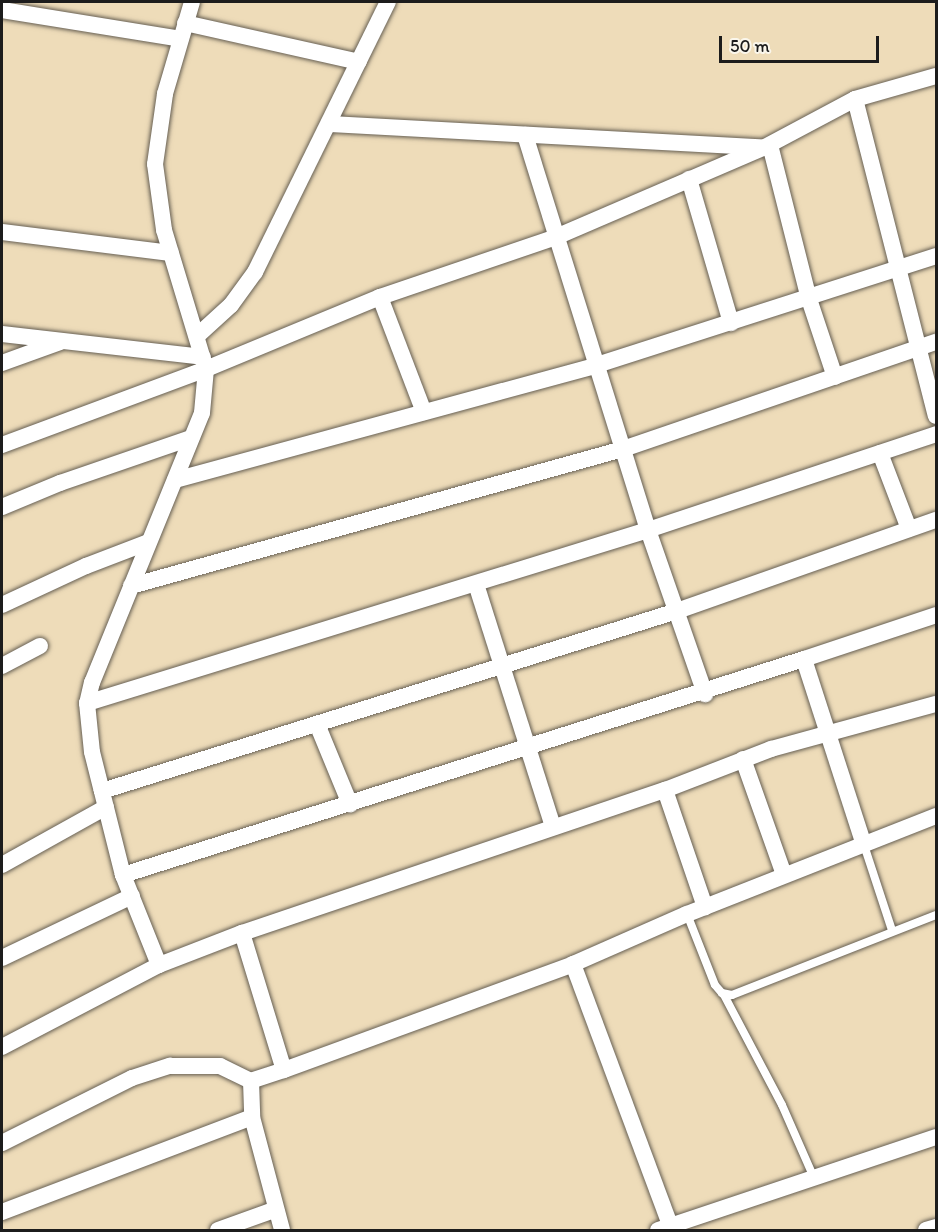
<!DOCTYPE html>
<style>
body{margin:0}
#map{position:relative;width:938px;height:1232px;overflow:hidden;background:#eedcb9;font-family:Itim,sans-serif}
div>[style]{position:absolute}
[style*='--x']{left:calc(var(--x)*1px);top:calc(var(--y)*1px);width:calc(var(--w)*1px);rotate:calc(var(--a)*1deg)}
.roads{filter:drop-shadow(0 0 2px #665f53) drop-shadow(0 0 2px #665f53)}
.lane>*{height:8px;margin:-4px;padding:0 4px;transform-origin:4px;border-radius:4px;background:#fff}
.street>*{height:16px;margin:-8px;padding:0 8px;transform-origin:8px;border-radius:8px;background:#fff}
span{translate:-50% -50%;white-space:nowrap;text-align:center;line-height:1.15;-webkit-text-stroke:6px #fbf7ec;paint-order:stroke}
.frame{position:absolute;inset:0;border:3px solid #1c1c1c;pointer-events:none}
.scale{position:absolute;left:719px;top:36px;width:160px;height:27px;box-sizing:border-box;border:3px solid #1c1c1c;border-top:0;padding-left:8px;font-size:18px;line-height:21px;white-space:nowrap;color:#1c1c1c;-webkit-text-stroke:4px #fbf7ec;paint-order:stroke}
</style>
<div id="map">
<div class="roads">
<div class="lane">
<i style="--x:863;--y:842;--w:93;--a:71.8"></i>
<i style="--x:687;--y:914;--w:76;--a:68.5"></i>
<i style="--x:715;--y:985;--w:11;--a:49"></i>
<i style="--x:722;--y:993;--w:10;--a:11"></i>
<i style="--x:732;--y:995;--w:219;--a:-21.4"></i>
<i style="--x:724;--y:995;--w:124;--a:62.2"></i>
<i style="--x:782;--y:1105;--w:80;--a:66.3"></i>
</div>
<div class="street">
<i style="--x:192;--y:2;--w:96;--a:106.4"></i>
<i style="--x:165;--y:94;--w:71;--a:98.1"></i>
<i style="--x:155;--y:164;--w:67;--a:82.2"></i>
<i style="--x:164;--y:230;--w:145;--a:73.2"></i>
<i style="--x:206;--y:369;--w:44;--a:95.2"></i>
<i style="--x:202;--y:413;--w:291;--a:112.2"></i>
<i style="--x:92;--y:682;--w:22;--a:103"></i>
<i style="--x:87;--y:703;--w:49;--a:84.2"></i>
<i style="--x:92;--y:752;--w:127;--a:75.9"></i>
<i style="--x:123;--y:875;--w:97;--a:68.2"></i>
<i style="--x:159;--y:965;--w:89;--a:-21.1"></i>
<i style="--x:242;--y:933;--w:447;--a:-18.7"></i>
<i style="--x:665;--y:790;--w:114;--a:-21.1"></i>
<i style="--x:771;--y:749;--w:171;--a:-15.3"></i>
<i style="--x:2;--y:10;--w:181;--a:9.2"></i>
<i style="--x:185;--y:23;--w:178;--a:12.6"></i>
<i style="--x:855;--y:99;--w:327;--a:75.7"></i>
<i style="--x:329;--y:124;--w:432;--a:3.1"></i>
<i style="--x:525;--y:135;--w:414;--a:72.7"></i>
<i style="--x:648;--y:530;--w:174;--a:70.8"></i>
<i style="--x:770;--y:145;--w:159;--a:75.8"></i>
<i style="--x:809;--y:299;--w:82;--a:71.6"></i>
<i style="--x:689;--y:179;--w:150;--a:73.7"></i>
<i style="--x:2;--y:232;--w:170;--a:7.1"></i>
<i style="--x:380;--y:297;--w:123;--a:69.1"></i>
<i style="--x:2;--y:334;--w:202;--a:6.5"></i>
<i style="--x:197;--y:336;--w:46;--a:-42.4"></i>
<i style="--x:231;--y:305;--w:41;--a:-54"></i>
<i style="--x:255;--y:272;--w:301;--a:-63.8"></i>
<i style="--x:2;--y:363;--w:62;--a:-19.9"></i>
<i style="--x:2;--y:445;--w:218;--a:-20.4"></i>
<i style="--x:206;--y:369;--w:188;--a:-22.5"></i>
<i style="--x:380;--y:297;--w:186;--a:-18.8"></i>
<i style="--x:556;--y:237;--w:225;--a:-23.3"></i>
<i style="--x:763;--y:148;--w:104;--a:-28"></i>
<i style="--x:855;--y:99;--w:84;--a:-15.9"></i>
<i style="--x:880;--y:453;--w:81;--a:69.1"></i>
<i style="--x:175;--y:480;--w:437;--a:-15.2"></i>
<i style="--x:597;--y:365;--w:356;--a:-17.8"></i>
<i style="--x:2;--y:507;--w:63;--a:-22.5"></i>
<i style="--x:60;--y:483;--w:139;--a:-19"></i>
<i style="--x:476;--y:584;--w:255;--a:72.4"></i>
<i style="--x:131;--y:586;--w:511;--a:-15.56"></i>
<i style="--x:623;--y:449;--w:331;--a:-18.9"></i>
<i style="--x:2;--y:605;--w:93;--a:-24.9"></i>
<i style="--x:86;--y:566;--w:67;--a:-20.9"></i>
<i style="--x:2;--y:666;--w:43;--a:-27.8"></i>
<i style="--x:87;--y:703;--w:587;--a:-17.14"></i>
<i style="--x:648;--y:530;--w:304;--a:-18.4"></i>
<i style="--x:317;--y:724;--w:87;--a:67.6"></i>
<i style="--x:743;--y:759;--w:123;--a:70.5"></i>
<i style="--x:665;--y:790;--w:124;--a:71.1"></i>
<i style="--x:102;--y:791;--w:603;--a:-17.38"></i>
<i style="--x:677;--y:611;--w:275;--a:-19.4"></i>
<i style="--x:863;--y:842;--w:192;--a:-107.9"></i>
<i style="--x:804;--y:659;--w:139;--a:-18.4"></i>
<i style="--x:2;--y:865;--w:119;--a:-29.1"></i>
<i style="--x:123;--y:875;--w:714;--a:-17.6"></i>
<i style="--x:242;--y:933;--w:143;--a:73"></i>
<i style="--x:284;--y:1070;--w:35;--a:162"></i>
<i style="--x:251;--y:1081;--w:36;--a:88"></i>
<i style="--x:252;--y:1117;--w:117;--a:75.1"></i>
<i style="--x:2;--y:958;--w:144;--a:-25.5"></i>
<i style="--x:573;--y:964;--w:278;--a:69.6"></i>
<i style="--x:2;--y:1047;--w:177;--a:-27.6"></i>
<i style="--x:284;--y:1070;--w:308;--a:-20.1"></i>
<i style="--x:573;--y:964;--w:124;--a:-23.7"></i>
<i style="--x:687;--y:914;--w:268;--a:-21.5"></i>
<i style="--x:2;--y:1143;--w:145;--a:-26.6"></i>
<i style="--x:132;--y:1078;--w:40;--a:-18"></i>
<i style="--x:170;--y:1066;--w:50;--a:0"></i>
<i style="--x:220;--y:1066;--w:34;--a:26"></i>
<i style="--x:2;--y:1212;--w:267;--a:-20.8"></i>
<i style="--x:218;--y:1230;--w:59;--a:-19.7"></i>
<i style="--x:658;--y:1230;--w:293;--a:-18.5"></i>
<i style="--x:926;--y:1230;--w:10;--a:-17"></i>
</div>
</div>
<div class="frame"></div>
<div class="scale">50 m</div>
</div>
